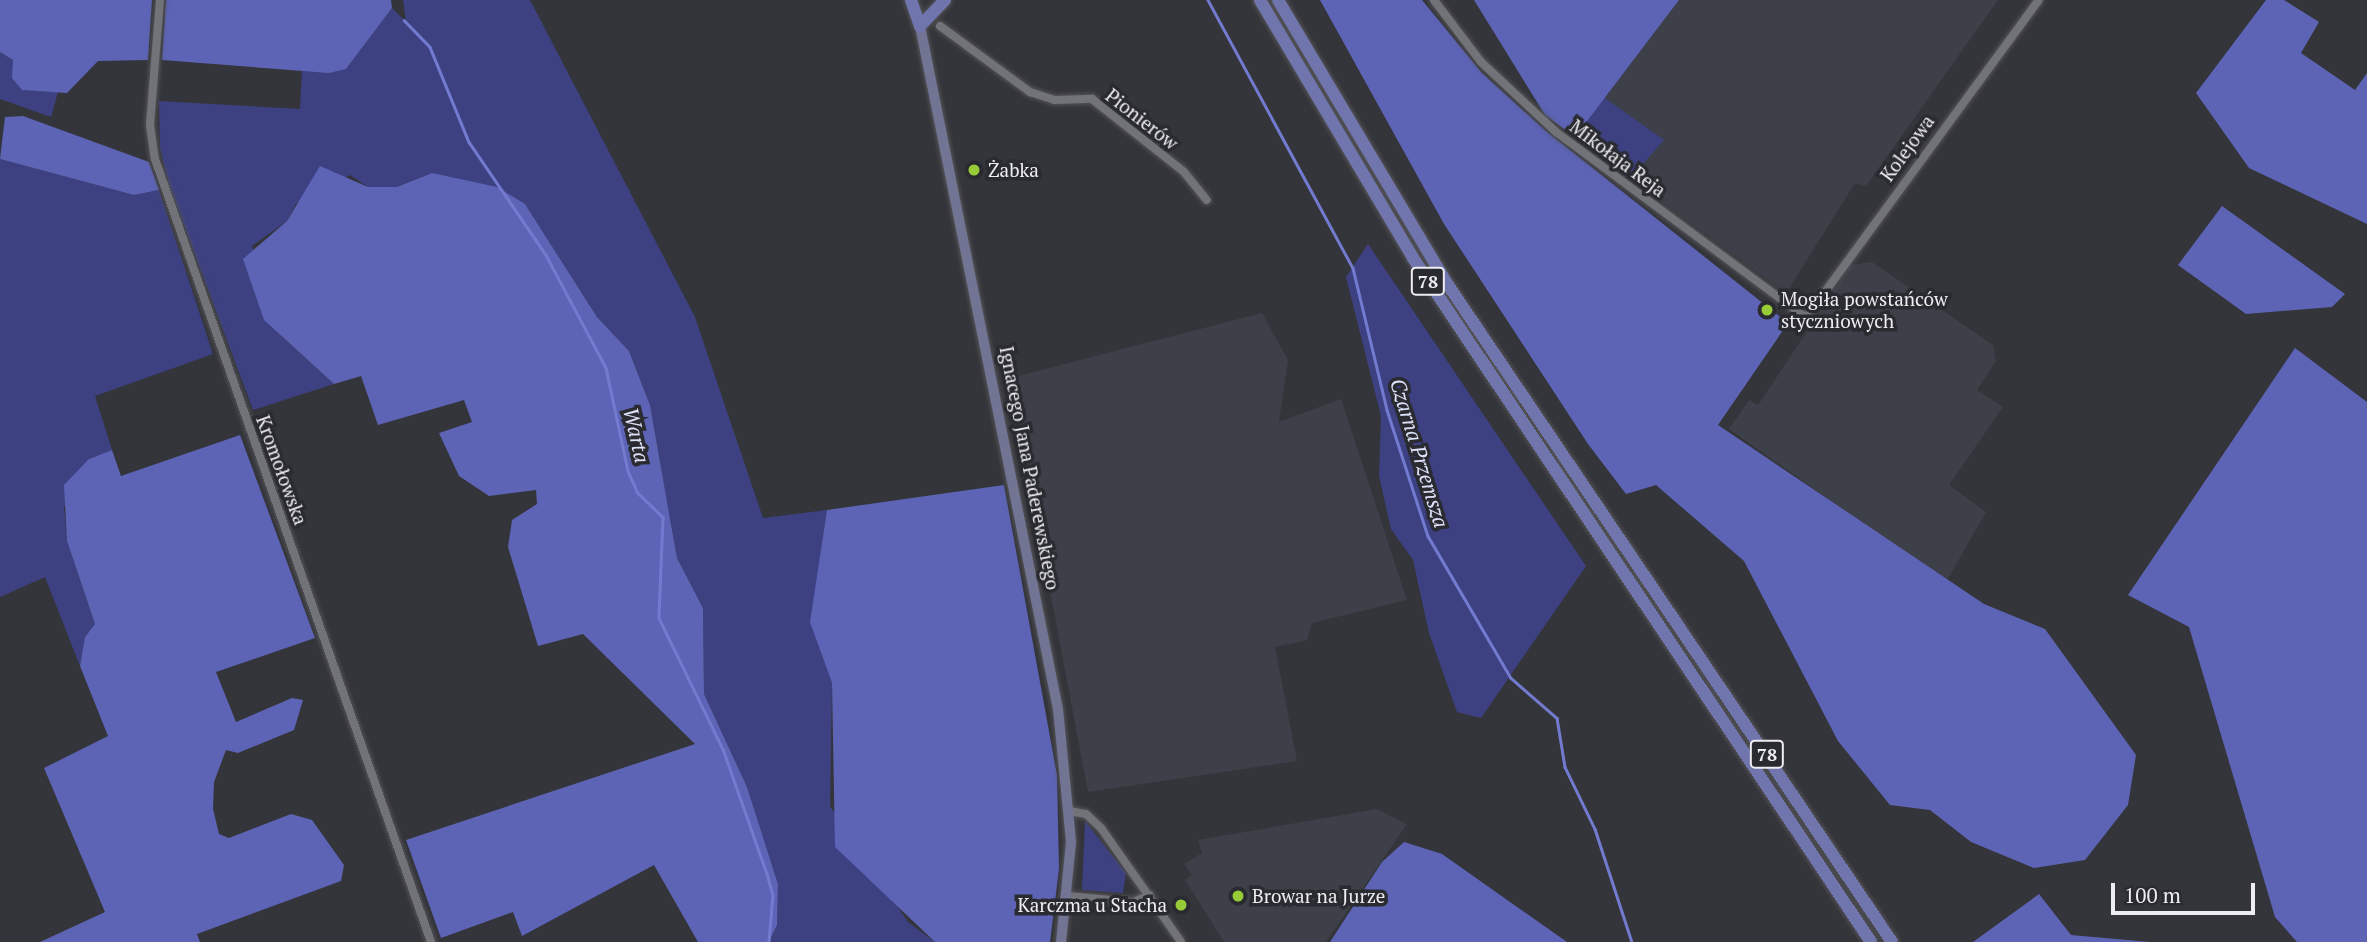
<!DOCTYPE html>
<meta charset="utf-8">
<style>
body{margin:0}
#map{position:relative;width:2367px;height:942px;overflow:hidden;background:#34353a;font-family:"PT Serif",serif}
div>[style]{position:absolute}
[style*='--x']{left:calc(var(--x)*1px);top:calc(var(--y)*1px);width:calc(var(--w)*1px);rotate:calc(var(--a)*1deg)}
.built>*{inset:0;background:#3d3f49}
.green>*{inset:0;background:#3d4182}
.forest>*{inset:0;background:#5d64b6}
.stream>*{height:2.5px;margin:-1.25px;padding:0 1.25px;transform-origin:1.25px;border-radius:1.25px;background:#737bd0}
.roads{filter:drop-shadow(0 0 2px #535357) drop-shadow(0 0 2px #535357)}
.minor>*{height:8px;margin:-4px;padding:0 4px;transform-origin:4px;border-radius:4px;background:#727379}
.secondary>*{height:10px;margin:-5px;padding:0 5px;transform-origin:5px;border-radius:5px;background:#717493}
.primary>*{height:12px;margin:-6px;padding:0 6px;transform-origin:6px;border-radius:6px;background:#7075ae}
.dots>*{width:19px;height:19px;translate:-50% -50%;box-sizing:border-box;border:4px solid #2a2b30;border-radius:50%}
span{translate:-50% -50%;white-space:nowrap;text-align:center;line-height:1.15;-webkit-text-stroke:7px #2a2b30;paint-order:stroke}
.shield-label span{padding:2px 5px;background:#2a2b30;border:2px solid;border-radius:5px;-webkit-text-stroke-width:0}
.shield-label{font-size:18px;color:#eeeef2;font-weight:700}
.street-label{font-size:19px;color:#eeeef2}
.poi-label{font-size:19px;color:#eeeef2}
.left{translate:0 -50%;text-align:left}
.right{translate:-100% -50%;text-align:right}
.water-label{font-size:21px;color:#dde2f9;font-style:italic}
.scale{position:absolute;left:2111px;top:883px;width:144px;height:32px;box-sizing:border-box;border:4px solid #eeeef2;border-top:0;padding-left:9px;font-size:21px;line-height:24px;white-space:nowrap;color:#eeeef2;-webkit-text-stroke:5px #2a2b30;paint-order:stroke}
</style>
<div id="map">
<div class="built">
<i style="clip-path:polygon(1679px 0,1998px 0,1866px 186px,1855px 183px,1786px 293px,1575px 137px)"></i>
<i style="clip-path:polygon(1872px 262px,1993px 345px,1996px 361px,1977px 390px,2003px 407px,1949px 485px,1986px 512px,1946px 582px,1729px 429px,1749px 400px,1758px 405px,1851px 265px)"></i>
<i style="clip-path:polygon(1262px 313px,1288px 360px,1279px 422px,1341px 399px,1407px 600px,1312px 623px,1307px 640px,1275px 647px,1297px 761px,1088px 792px,1010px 378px)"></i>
<i style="clip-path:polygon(1377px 809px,1407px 824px,1326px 942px,1224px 942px,1185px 880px,1192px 875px,1184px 864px,1202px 853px,1198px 840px)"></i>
</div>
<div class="green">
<i style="clip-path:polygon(403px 0,530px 0,695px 317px,763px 518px,827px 510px,811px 622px,832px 683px,830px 806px,908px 922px,935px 942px,769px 942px,777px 925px,778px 884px,747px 787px,704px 694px,703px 608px,677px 558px,650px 405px,629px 351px,597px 317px,525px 204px,432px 173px,397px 187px,368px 187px,350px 175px,296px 204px,287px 221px,252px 246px,281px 336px,334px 384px,253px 410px,169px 185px,160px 148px,159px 101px,300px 109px,302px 68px,346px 69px,392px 8px,406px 22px)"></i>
<i style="clip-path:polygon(0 52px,13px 60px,22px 90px,58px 92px,51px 117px,0 99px)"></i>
<i style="clip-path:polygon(1602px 96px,1664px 140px,1635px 173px,1624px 173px,1575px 137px)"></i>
<i style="clip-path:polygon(0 159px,134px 195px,159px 190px,213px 354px,95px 396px,112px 450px,89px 459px,64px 507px,67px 541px,95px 624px,85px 637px,80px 666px,45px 577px,0 597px)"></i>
<i style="clip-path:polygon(1368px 244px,1586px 566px,1481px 718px,1457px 712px,1429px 633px,1413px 560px,1391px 529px,1379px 476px,1381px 416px,1346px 277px)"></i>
<i style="clip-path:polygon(1085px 821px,1126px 873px,1123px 893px,1082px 890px)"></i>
</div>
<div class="forest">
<i style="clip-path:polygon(0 0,152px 0,148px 60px,98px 61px,67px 93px,22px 90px,12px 78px,13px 60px,0 52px)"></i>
<i style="clip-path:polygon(166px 0,391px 0,392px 8px,346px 69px,329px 73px,162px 60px)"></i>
<i style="clip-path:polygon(1320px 0,1422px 0,1482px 73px,1546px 131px,1788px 323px,1718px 425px,1984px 604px,2045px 629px,2136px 755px,2128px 805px,2085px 860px,2034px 868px,1971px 842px,1930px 810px,1890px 805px,1838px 741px,1744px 561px,1656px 485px,1626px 494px,1588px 444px,1444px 224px)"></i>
<i style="clip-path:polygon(1474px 0,1679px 0,1575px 137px,1545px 115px)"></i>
<i style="clip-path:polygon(2266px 0,2284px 0,2319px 22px,2301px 53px,2355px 90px,2367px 73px,2367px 224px,2249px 168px,2196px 93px)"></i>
<i style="clip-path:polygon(23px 116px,149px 162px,159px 190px,134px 195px,0 159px,5px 117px)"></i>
<i style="clip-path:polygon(320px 166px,368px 187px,397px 187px,432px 173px,497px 187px,525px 204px,597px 317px,629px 351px,650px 405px,677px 558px,703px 608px,704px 694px,747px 787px,778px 884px,777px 925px,769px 942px,698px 942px,654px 865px,522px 936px,513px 912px,441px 938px,406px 840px,695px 744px,583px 634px,538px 646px,508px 547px,512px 520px,537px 504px,536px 490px,489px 496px,459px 476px,439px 433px,472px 422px,464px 400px,378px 425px,361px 376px,334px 384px,264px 320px,243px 259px,287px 221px)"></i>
<i style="clip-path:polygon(2222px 206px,2345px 294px,2332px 307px,2246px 314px,2178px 265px)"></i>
<i style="clip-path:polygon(2295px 348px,2367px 402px,2367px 942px,2297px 942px,2275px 917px,2189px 627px,2128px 595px)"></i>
<i style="clip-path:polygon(240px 435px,315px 638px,216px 672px,236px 722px,292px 698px,303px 700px,294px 730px,238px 753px,226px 750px,214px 782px,213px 809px,219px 834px,229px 838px,291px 814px,312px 820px,344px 865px,341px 881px,197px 934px,200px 942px,40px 942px,105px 912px,44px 768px,108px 736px,80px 666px,85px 637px,95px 624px,67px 541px,64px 485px,89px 459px,112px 450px,121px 476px)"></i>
<i style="clip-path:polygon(1004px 485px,1057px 775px,1059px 869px,1050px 942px,935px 942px,835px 847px,832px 683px,810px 622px,827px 510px)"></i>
<i style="clip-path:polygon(1404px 842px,1442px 854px,1567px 942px,1330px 942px,1382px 862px)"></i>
<i style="clip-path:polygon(2039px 894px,2071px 935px,2150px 942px,1973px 942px)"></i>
</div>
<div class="stream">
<i style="--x:1208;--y:0;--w:305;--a:61.6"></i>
<i style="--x:1353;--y:268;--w:146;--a:76.5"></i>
<i style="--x:1387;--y:410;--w:133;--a:72"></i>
<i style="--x:1428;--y:536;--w:164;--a:59.7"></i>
<i style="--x:1511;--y:678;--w:61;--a:41"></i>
<i style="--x:1557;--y:718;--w:50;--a:80.7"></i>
<i style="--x:1565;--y:767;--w:69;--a:64.2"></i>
<i style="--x:1595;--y:829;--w:119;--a:71.9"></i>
<i style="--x:404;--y:20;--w:37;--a:46"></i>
<i style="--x:430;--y:47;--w:103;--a:67.7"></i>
<i style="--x:469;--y:142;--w:137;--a:55.7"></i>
<i style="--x:546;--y:255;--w:128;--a:62"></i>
<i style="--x:606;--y:368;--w:105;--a:77.9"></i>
<i style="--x:628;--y:471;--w:24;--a:66"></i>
<i style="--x:638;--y:493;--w:35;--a:44"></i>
<i style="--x:663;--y:517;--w:101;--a:92.3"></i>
<i style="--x:659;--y:618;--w:146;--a:64"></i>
<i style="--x:723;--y:749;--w:133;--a:70.6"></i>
<i style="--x:767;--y:874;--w:22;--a:74"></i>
<i style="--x:773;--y:895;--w:47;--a:94.9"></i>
</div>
<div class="roads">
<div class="minor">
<i style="--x:160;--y:0;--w:125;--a:94.6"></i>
<i style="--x:150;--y:125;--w:34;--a:82"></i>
<i style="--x:155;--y:159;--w:830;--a:70.58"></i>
<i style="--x:1434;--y:0;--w:78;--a:52.8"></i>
<i style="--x:1481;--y:62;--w:103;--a:43"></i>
<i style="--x:1556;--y:132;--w:312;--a:36.6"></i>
<i style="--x:1806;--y:318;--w:394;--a:-53.8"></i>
<i style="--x:940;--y:26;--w:112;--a:36.3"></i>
<i style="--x:1030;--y:92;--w:26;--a:18"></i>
<i style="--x:1055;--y:100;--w:37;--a:-2"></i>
<i style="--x:1092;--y:99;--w:117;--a:38.4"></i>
<i style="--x:1184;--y:172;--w:36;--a:51"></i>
<i style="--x:1070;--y:811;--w:16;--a:11"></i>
<i style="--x:1086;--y:814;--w:21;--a:43"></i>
<i style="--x:1101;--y:828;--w:139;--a:54.9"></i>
<i style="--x:1068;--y:896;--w:65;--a:5.3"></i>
<i style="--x:1133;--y:902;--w:18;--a:-22"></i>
</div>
<div class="secondary">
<i style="--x:920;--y:26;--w:697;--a:78.58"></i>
<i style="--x:1058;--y:709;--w:134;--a:84.4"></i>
<i style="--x:1071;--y:842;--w:100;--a:95.7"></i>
</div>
<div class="primary">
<i style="--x:911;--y:0;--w:28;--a:71"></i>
<i style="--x:920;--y:26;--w:36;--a:-46"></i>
<i style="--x:1260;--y:0;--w:300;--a:59.3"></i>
<i style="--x:1413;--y:258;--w:823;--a:56.19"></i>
<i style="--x:1278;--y:0;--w:332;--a:59.2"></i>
<i style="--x:1448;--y:285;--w:793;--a:55.95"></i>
</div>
</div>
<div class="dots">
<i style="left:974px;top:170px;background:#97cc38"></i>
<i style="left:1767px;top:310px;background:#97cc38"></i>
<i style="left:1238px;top:896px;background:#97cc38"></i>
<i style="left:1181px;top:905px;background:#97cc38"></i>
</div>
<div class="shield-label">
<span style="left:1428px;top:281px">78</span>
<span style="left:1767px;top:754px">78</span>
</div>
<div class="street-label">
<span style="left:1142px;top:119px;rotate:38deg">Pionierów</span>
<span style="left:1907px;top:148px;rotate:-54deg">Kolejowa</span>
<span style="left:1618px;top:158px;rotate:37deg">Mikołaja Reja</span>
<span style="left:1030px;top:468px;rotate:79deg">Ignacego Jana Paderewskiego</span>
<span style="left:282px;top:470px;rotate:70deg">Kromołowska</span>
</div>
<div class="poi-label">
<span class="left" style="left:988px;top:170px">Żabka</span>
<span class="left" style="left:1781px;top:310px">Mogiła powstańców<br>styczniowych</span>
<span class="left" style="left:1252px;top:896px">Browar na Jurze</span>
<span class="right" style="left:1167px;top:905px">Karczma u Stacha</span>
</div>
<div class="water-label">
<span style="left:637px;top:435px;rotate:77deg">Warta</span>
<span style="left:1420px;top:453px;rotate:73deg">Czarna Przemsza</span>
</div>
<div class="scale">100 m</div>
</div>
